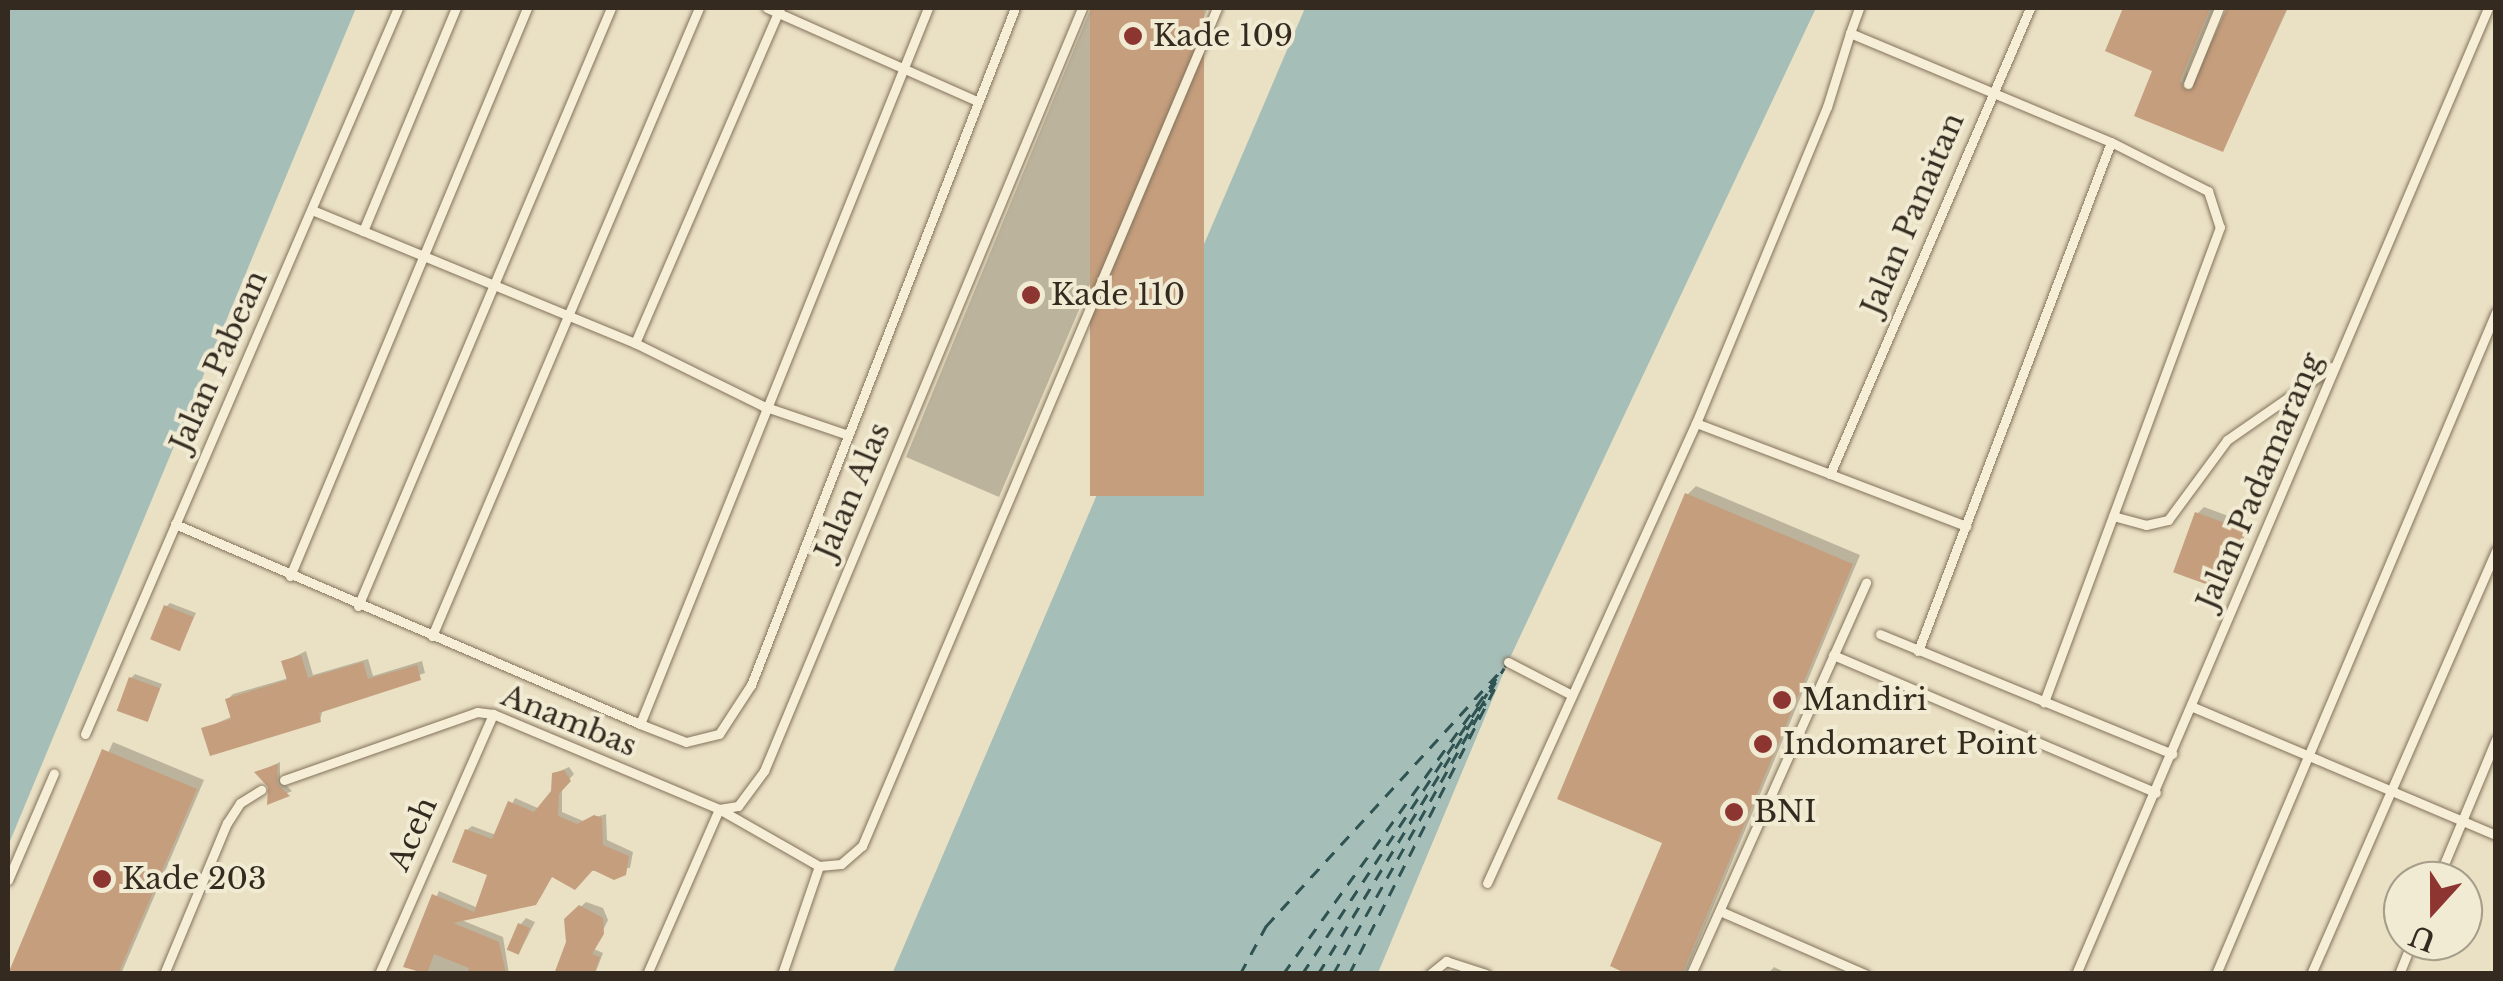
<!DOCTYPE html>
<style>
body{margin:0}
#map{position:relative;width:2503px;height:981px;overflow:hidden;background:#eae0c4;font-family:"Libre Baskerville",serif}
div>[style]{position:absolute}
[style*='--x']{left:calc(var(--x)*1px);top:calc(var(--y)*1px);width:calc(var(--w)*1px);rotate:calc(var(--a)*1deg)}
.water>*{inset:0;background:#a6beb8}
.shadow>*{inset:0;background:#0003}
.ferry>*{height:2.5px;margin-top:-1.25px;transform-origin:0;background:repeating-linear-gradient(90deg,#2f5352 0 12px,transparent 0 22px)}
.building>*{inset:0;background:#c59e7d;transform-origin:0 0}
.roads{filter:drop-shadow(0 0 2px #83735c) drop-shadow(0 0 2px #83735c)}
.service>*{height:9px;margin:-4.5px;padding:0 4.5px;transform-origin:4.5px;border-radius:4.5px;background:#f6eed6}
.dots>*{width:28px;height:28px;translate:-50% -50%;box-sizing:border-box;border:5px solid #f2ebd3;border-radius:50%}
span{translate:-50% -50%;white-space:nowrap;text-align:center;line-height:1.15;-webkit-text-stroke:8px #f2ebd3;paint-order:stroke}
.poi-label{font-size:30px;color:#342a1f}
.left{translate:0 -50%;text-align:left}
.street-label{font-size:30px;color:#342a1f}
.frame{position:absolute;inset:0;border:10px solid #342a1f;pointer-events:none}
.north{position:absolute;left:2383px;top:861px;width:100px;height:100px;box-sizing:border-box;background:#f2ebd3;border:2px solid #a69e8b;border-radius:50%;rotate:201deg;font-size:28px;font-weight:700;line-height:40px;text-align:center;color:#342a1f}
.north::after{content:'';display:block;margin:auto;width:35px;height:45px;background:#8d3531;clip-path:polygon(50% 0,100% 100%,50% 72%,0 100%)}
</style>
<div id="map">
<div class="water">
<i style="clip-path:polygon(8px 8px,356px 8px,8px 846px)"></i>
<i style="clip-path:polygon(1305px 8px,1816px 8px,1508px 662px,1378px 973px,892px 974px)"></i>
</div>
<div class="shadow">
<i style="clip-path:polygon(1091px 8px,1208px 8px,999px 497px,906px 457px)"></i>
<i style="clip-path:polygon(2129px 8px,2213px 8px,2187px 72px,2191px 86px,2228px 8px,2288px 8px,2223px 149px,2156px 69px,2109px 50px)"></i>
<i style="clip-path:polygon(1696px 486px,1860px 555px,1685px 974px,1634px 974px,1665px 842px,1687px 495px)"></i>
<i style="clip-path:polygon(2204px 507px,2250px 524px,2222px 587px,2198px 513px)"></i>
<i style="clip-path:polygon(170px 603px,196px 613px,180px 648px,166px 607px)"></i>
<i style="clip-path:polygon(306px 651px,313px 675px,368px 659px,373px 676px,422px 661px,425px 673px,323px 709px,320px 720px,204px 729px,233px 716px,228px 699px,233px 694px,289px 678px,284px 662px)"></i>
<i style="clip-path:polygon(135px 674px,162px 684px,148px 719px,131px 678px)"></i>
<i style="clip-path:polygon(113px 742px,204px 780px,121px 974px,8px 974px)"></i>
<i style="clip-path:polygon(280px 762px,280px 779px,292px 791px,270px 801px,271px 786px,258px 772px)"></i>
<i style="clip-path:polygon(569px 767px,574px 774px,562px 787px,562px 812px,583px 821px,606px 814px,607px 840px,633px 852px,630px 868px,553px 874px,540px 898px,459px 919px,503px 937px,509px 974px,430px 974px,406px 966px,439px 891px,478px 908px,490px 874px,467px 830px,472px 826px,496px 835px,515px 798px,540px 809px,554px 792px,554px 774px)"></i>
<i style="clip-path:polygon(586px 902px,603px 908px,608px 920px,594px 949px,603px 953px,595px 974px,557px 974px,569px 942px,567px 920px)"></i>
<i style="clip-path:polygon(526px 918px,535px 922px,519px 953px,520px 925px)"></i>
<i style="clip-path:polygon(1774px 967px,1788px 974px,1768px 974px)"></i>
</div>
<div class="ferry">
<i style="--x:1240;--y:974;--w:55;--a:-61.6"></i>
<i style="--x:1266;--y:926;--w:356;--a:-47.4"></i>
<i style="--x:1283;--y:974;--w:367;--a:-54.2"></i>
<i style="--x:1302;--y:974;--w:336;--a:-56.6"></i>
<i style="--x:1318;--y:974;--w:358;--a:-58.7"></i>
<i style="--x:1333;--y:974;--w:311;--a:-60.7"></i>
<i style="--x:1349;--y:974;--w:328;--a:-63"></i>
</div>
<div class="building">
<i style="left:1090px;top:8px;width:114px;height:488px"></i>
<i style="clip-path:polygon(2123px 8px,2210px 8px,2180px 81px,2188px 92px,2227px 8px,2287px 8px,2223px 152px,2134px 116px,2152px 71px,2105px 51px)"></i>
<i style="clip-path:polygon(1685px 493px,1853px 564px,1682px 974px,1627px 974px,1610px 966px,1662px 843px,1557px 799px)"></i>
<i style="left:2195px;top:512px;width:53px;height:64px;rotate:20deg"></i>
<i style="left:164px;top:605px;width:32px;height:37px;rotate:22deg"></i>
<i style="clip-path:polygon(301px 655px,308px 678px,363px 662px,368px 679px,417px 665px,421px 680px,319px 713px,321px 722px,210px 756px,201px 728px,231px 719px,225px 699px,287px 680px,281px 661px)"></i>
<i style="left:129px;top:677px;width:33px;height:36px;rotate:20deg"></i>
<i style="clip-path:polygon(102px 749px,197px 789px,118px 974px,8px 974px)"></i>
<i style="clip-path:polygon(278px 764px,277px 784px,290px 796px,267px 805px,268px 787px,254px 772px)"></i>
<i style="clip-path:polygon(564px 770px,571px 781px,559px 794px,558px 816px,577px 824px,594px 815px,602px 818px,603px 845px,629px 856px,626px 875px,614px 880px,593px 870px,575px 890px,552px 877px,536px 905px,453px 923px,499px 942px,506px 974px,468px 974px,469px 968px,434px 954px,427px 974px,403px 967px,432px 894px,474px 912px,487px 875px,452px 862px,465px 829px,492px 839px,508px 801px,534px 812px,551px 791px,552px 773px)"></i>
<i style="clip-path:polygon(579px 905px,603px 918px,604px 934px,592px 954px,600px 957px,594px 974px,554px 974px,566px 942px,564px 919px)"></i>
<i style="left:518px;top:923px;width:13px;height:29px;rotate:23deg"></i>
</div>
<div class="roads">
<div class="service">
<i style="--x:767;--y:8;--w:230;--a:23.9"></i>
<i style="--x:1850;--y:33;--w:27;--a:-70"></i>
<i style="--x:2188;--y:84;--w:82;--a:-67.8"></i>
<i style="--x:312;--y:210;--w:349;--a:22.4"></i>
<i style="--x:635;--y:343;--w:143;--a:26.2"></i>
<i style="--x:763;--y:406;--w:90;--a:18.8"></i>
<i style="--x:363;--y:231;--w:242;--a:-67.4"></i>
<i style="--x:635;--y:343;--w:365;--a:-66.6"></i>
<i style="--x:1696;--y:423;--w:342;--a:-67.5"></i>
<i style="--x:1827;--y:107;--w:77;--a:-72.7"></i>
<i style="--x:1850;--y:33;--w:283;--a:22.7"></i>
<i style="--x:1830;--y:474;--w:146;--a:20.9"></i>
<i style="--x:2113;--y:516;--w:34;--a:15"></i>
<i style="--x:2146;--y:525;--w:23;--a:-13"></i>
<i style="--x:2168;--y:520;--w:99;--a:-53.6"></i>
<i style="--x:2227;--y:440;--w:128;--a:-34.8"></i>
<i style="--x:175;--y:524;--w:506;--a:23.27"></i>
<i style="--x:640;--y:724;--w:49;--a:21.4"></i>
<i style="--x:686;--y:742;--w:34;--a:-14"></i>
<i style="--x:719;--y:734;--w:59;--a:-56.9"></i>
<i style="--x:751;--y:685;--w:727;--a:-68.7"></i>
<i style="--x:290;--y:576;--w:615;--a:-67.35"></i>
<i style="--x:358;--y:606;--w:649;--a:-67.07"></i>
<i style="--x:1880;--y:634;--w:316;--a:22.3"></i>
<i style="--x:432;--y:636;--w:682;--a:-66.97"></i>
<i style="--x:1918;--y:651;--w:544;--a:-69.23"></i>
<i style="--x:2111;--y:142;--w:109;--a:26.8"></i>
<i style="--x:2208;--y:191;--w:38;--a:72"></i>
<i style="--x:2220;--y:227;--w:507;--a:110.33"></i>
<i style="--x:1833;--y:655;--w:351;--a:23.1"></i>
<i style="--x:1508;--y:662;--w:68;--a:27.3"></i>
<i style="--x:2193;--y:707;--w:329;--a:22.9"></i>
<i style="--x:640;--y:724;--w:772;--a:-68.09"></i>
<i style="--x:85;--y:734;--w:791;--a:-66.68"></i>
<i style="--x:284;--y:780;--w:205;--a:-19.4"></i>
<i style="--x:477;--y:712;--w:16;--a:7"></i>
<i style="--x:493;--y:714;--w:245;--a:22.8"></i>
<i style="--x:719;--y:809;--w:115;--a:29.7"></i>
<i style="--x:819;--y:866;--w:114;--a:108.9"></i>
<i style="--x:819;--y:866;--w:22;--a:-5"></i>
<i style="--x:841;--y:864;--w:28;--a:-41"></i>
<i style="--x:862;--y:846;--w:910;--a:-67.04"></i>
<i style="--x:8;--y:880;--w:116;--a:-66.7"></i>
<i style="--x:2437;--y:881;--w:154;--a:-67.4"></i>
<i style="--x:1487;--y:883;--w:505;--a:-65.57"></i>
<i style="--x:1696;--y:423;--w:143;--a:20.8"></i>
<i style="--x:1830;--y:474;--w:507;--a:-66.77"></i>
<i style="--x:1720;--y:911;--w:158;--a:23.5"></i>
<i style="--x:164;--y:974;--w:164;--a:-67.4"></i>
<i style="--x:227;--y:823;--w:24;--a:-57"></i>
<i style="--x:240;--y:803;--w:25;--a:-32"></i>
<i style="--x:379;--y:974;--w:284;--a:-66.3"></i>
<i style="--x:647;--y:974;--w:180;--a:-66.4"></i>
<i style="--x:719;--y:809;--w:19;--a:-9"></i>
<i style="--x:738;--y:806;--w:44;--a:-53.4"></i>
<i style="--x:764;--y:771;--w:827;--a:-67.37"></i>
<i style="--x:1430;--y:974;--w:21;--a:-39"></i>
<i style="--x:1446;--y:961;--w:42;--a:18"></i>
<i style="--x:1691;--y:974;--w:429;--a:-65.9"></i>
<i style="--x:2076;--y:974;--w:1050;--a:-66.9"></i>
<i style="--x:2216;--y:974;--w:719;--a:-67.07"></i>
<i style="--x:2311;--y:974;--w:463;--a:-66.4"></i>
<i style="--x:2399;--y:974;--w:35;--a:-68"></i>
</div>
</div>
<div class="dots">
<i style="left:1133px;top:36px;background:#8d3531"></i>
<i style="left:1031px;top:295px;background:#8d3531"></i>
<i style="left:1782px;top:700px;background:#8d3531"></i>
<i style="left:1763px;top:744px;background:#8d3531"></i>
<i style="left:1734px;top:812px;background:#8d3531"></i>
<i style="left:102px;top:879px;background:#8d3531"></i>
</div>
<div class="poi-label">
<span class="left" style="left:1153px;top:36px">Kade 109</span>
<span class="left" style="left:1051px;top:295px">Kade 110</span>
<span class="left" style="left:1802px;top:700px">Mandiri</span>
<span class="left" style="left:1783px;top:744px">Indomaret Point</span>
<span class="left" style="left:1754px;top:812px">BNI</span>
<span class="left" style="left:122px;top:879px">Kade 203</span>
</div>
<div class="street-label">
<span style="left:1913px;top:214px;rotate:-67deg">Jalan Panaitan</span>
<span style="left:219px;top:361px;rotate:-66deg">Jalan Pabean</span>
<span style="left:2260px;top:481px;rotate:-67deg">Jalan Padamarang</span>
<span style="left:853px;top:491px;rotate:-67deg">Jalan Alas</span>
<span style="left:569px;top:721px;rotate:22deg">Anambas</span>
<span style="left:413px;top:834px;rotate:-66deg">Aceh</span>
</div>
<div class="frame"></div>
<div class="north">U</div>
</div>
